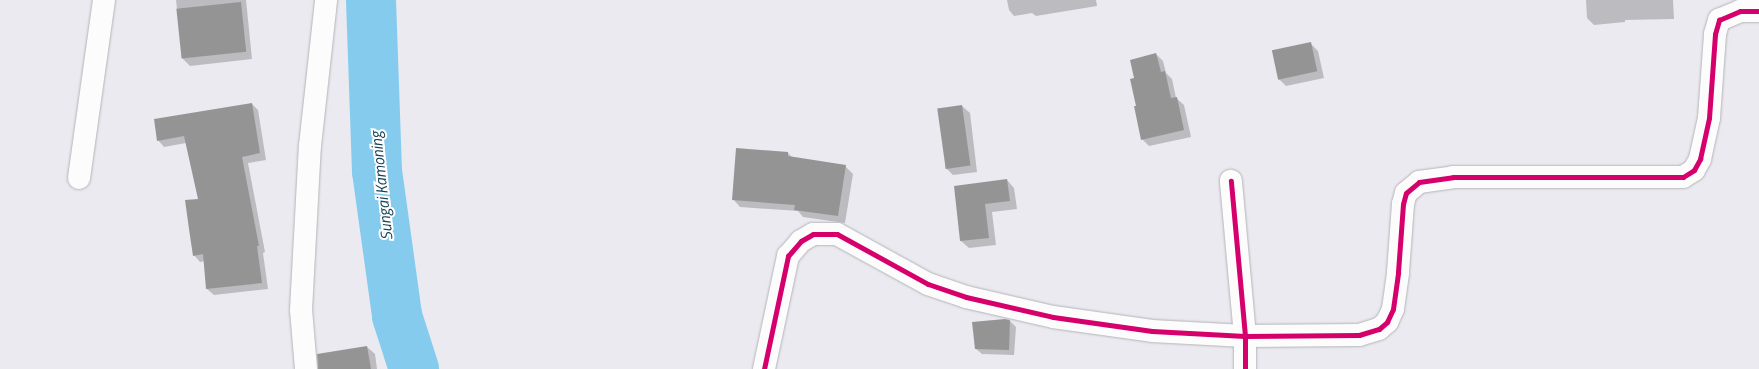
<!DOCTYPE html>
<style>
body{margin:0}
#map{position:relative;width:1759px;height:369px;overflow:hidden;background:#eaeaf0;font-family:"Titillium Web",sans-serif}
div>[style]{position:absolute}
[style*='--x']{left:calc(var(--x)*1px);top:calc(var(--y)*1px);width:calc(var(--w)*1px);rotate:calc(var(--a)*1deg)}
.shadow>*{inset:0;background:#0003}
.river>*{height:50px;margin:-25px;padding:0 25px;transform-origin:25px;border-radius:25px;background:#84cbee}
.building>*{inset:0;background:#959495;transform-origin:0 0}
.roads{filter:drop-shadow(0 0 1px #b4b4b8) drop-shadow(0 0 1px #b4b4b8)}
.street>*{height:22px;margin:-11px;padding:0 11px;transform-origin:11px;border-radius:11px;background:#fcfcfd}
.cycleway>*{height:5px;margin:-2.5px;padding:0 2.5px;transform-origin:2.5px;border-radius:2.5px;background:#d6006c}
span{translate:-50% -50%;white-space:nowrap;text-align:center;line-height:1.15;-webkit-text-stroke:4px #fff;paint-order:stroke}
.water-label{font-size:16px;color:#184357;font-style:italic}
</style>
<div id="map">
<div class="shadow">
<i style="clip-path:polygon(176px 0,246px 0,252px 59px,190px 66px,183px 59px)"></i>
<i style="clip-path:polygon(1007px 0,1096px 0,1097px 6px,1036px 16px,1032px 13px,1014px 16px,1009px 10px)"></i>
<i style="clip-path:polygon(1586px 0,1673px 0,1674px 19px,1625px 20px,1625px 22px,1594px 25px,1587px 18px)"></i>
<i style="clip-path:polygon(1310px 43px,1318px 51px,1324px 78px,1286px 86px,1279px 79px,1273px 52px)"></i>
<i style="clip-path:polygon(1156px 54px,1163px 61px,1166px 73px,1172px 79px,1176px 98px,1184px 105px,1191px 137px,1149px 146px,1142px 139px,1136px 79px)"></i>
<i style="clip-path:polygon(252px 104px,258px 110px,266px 160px,248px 163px,265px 252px,263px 253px,268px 289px,214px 295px,207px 289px,204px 261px,200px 262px,194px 255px,199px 200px,186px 143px,164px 147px,158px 140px)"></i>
<i style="clip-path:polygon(962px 106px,970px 113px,977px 172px,953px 175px,945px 167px)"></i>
<i style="clip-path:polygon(788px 153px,793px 158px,845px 166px,853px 174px,845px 223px,803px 217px,798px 211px,740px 207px,733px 199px)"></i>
<i style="clip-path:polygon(1007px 180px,1014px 188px,1017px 209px,992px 212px,996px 245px,969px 248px,961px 241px,955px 187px)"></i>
<i style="clip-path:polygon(1010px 321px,1016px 327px,1014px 355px,982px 354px,976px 349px)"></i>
<i style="clip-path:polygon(367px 347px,375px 354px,377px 369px,319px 369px)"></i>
</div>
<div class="river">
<i style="--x:371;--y:0;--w:171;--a:88"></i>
<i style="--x:377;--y:171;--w:146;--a:82.1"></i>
<i style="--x:397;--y:316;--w:56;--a:72.2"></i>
</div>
<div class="building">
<i style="left:241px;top:2px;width:50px;height:65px;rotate:84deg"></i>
<i style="left:1311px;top:42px;width:30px;height:40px;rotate:78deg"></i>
<i style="clip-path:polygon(1156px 53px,1161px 72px,1165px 71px,1171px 98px,1177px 97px,1184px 130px,1141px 140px,1134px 106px,1136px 106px,1130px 79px,1134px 78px,1130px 60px)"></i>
<i style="clip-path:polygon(252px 103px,260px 153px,242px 157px,259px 246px,257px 246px,262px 283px,206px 289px,203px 254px,193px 256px,189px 229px,185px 200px,198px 199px,184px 136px,157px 141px,154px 119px)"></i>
<i style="left:962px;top:105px;width:61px;height:25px;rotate:82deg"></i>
<i style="clip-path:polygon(736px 148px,788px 152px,788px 156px,846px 165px,838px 216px,794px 210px,795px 205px,732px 200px)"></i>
<i style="clip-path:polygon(1007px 179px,1010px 201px,985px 204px,989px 238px,960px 241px,954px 186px)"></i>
<i style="clip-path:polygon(1005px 319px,1010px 320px,1009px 350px,975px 349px,972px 322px)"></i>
<i style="clip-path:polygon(367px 346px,371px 369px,318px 369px,317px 354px)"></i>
</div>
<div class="roads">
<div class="street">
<i style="--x:79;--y:178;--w:180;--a:-82"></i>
<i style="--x:306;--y:369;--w:59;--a:-94.8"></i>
<i style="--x:301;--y:310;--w:164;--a:-86.9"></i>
<i style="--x:310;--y:146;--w:147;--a:-83.7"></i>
<i style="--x:764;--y:369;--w:116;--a:-78"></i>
<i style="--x:788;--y:256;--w:20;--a:-49"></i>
<i style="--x:801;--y:241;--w:14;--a:-30"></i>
<i style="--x:813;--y:234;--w:24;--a:0"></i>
<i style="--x:837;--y:234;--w:104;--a:28.8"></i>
<i style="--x:928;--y:284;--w:40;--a:18.9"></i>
<i style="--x:966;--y:297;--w:89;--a:12.9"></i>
<i style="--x:1053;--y:317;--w:100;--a:8"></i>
<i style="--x:1152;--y:331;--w:93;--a:3.1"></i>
<i style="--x:1245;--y:336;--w:156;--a:-95.2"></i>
<i style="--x:1245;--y:369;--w:33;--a:-90"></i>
<i style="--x:1245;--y:336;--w:114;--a:-0.5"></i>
<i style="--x:1359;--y:335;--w:21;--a:-17"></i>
<i style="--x:1379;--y:329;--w:11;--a:-41"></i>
<i style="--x:1387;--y:322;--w:14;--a:-65"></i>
<i style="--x:1393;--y:309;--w:37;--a:-82"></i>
<i style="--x:1398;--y:272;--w:68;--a:-85.8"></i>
<i style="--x:1403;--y:204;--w:11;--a:-75"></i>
<i style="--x:1406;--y:193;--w:17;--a:-40"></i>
<i style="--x:1419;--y:182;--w:34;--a:-8"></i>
<i style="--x:1453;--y:177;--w:230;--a:0"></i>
<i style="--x:1683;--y:177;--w:13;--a:-32"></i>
<i style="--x:1694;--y:170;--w:13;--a:-61"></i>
<i style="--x:1700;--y:159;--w:42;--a:-77.6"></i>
<i style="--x:1709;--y:118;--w:84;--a:-85.9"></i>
<i style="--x:1715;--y:34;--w:15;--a:-74"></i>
<i style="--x:1719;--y:20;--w:23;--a:-23"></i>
<i style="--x:1740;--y:11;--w:19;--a:0"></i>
</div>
</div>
<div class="cycleway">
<i style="--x:764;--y:369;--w:116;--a:-78"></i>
<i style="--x:788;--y:256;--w:20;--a:-49"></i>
<i style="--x:801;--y:241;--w:14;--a:-30"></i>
<i style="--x:813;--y:234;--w:24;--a:0"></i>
<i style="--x:837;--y:234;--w:104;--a:28.8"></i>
<i style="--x:928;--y:284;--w:40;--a:18.9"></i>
<i style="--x:966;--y:297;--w:89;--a:12.9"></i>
<i style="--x:1053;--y:317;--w:100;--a:8"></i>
<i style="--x:1152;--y:331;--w:93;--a:3.1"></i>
<i style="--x:1245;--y:336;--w:156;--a:-95.2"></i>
<i style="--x:1245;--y:369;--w:33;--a:-90"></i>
<i style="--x:1245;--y:336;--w:114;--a:-0.5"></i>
<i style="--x:1359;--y:335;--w:21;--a:-17"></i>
<i style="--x:1379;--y:329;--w:11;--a:-41"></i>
<i style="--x:1387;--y:322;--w:14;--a:-65"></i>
<i style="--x:1393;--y:309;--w:37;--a:-82"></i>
<i style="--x:1398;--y:272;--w:68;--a:-85.8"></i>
<i style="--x:1403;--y:204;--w:11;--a:-75"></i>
<i style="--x:1406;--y:193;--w:17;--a:-40"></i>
<i style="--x:1419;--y:182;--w:34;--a:-8"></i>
<i style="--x:1453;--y:177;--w:230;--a:0"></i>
<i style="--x:1683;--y:177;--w:13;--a:-32"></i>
<i style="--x:1694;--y:170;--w:13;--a:-61"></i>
<i style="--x:1700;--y:159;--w:42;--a:-77.6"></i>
<i style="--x:1709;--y:118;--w:84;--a:-85.9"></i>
<i style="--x:1715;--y:34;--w:15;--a:-74"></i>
<i style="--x:1719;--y:20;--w:23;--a:-23"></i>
<i style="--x:1740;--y:11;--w:19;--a:0"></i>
</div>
<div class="water-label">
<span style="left:381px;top:186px;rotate:-96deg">Sungai Kamoning</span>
</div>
</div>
